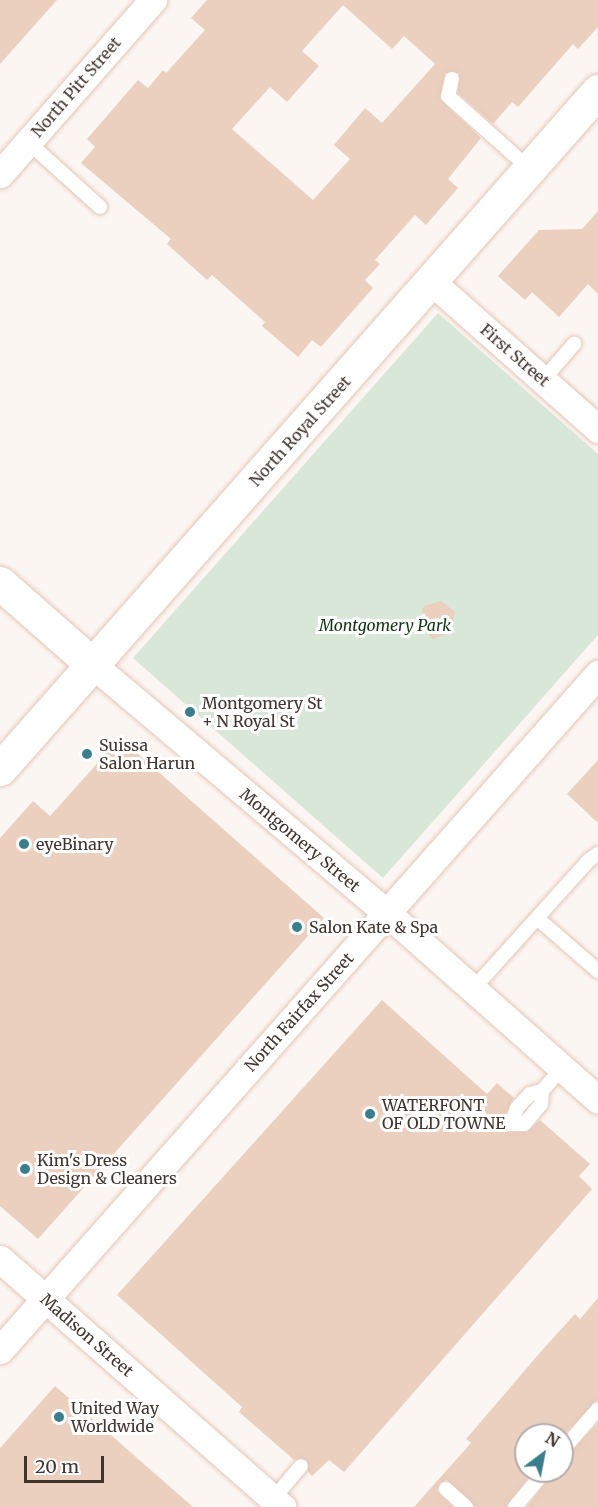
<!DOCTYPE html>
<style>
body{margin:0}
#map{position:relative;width:598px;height:1507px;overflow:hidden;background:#fcf6f3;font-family:Merriweather,serif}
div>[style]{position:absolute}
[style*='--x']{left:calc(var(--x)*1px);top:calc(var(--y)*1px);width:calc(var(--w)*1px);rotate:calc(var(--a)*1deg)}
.green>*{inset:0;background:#d8e7d8}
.building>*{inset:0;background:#ebcfbf}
.roads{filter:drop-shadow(0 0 2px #e3c7b8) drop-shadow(0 0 2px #e3c7b8)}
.lane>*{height:14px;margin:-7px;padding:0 7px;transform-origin:7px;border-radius:7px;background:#fff}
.street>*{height:27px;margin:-13.5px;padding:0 13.5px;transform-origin:13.5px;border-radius:13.5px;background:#fff}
.secondary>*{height:33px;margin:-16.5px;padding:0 16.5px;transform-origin:16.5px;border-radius:16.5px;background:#fff}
.dots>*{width:16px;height:16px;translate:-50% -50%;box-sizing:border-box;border:3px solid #fff;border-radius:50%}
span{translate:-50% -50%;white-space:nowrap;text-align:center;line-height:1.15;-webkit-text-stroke:6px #fff;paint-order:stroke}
.street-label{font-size:16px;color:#3f342e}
.park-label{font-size:16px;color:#113413;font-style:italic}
.poi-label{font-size:16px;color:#3f342e}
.left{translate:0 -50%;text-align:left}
.north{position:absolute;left:514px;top:1423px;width:60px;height:60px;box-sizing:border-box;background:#fff;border:2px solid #b2aeab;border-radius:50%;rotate:32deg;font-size:16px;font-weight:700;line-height:24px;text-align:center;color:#3f342e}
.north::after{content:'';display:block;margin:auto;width:21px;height:27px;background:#3a7e8d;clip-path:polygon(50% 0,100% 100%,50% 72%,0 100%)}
.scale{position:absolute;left:24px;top:1456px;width:80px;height:27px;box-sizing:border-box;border:3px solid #3f342e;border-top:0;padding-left:8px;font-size:18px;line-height:21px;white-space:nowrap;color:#3f342e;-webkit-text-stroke:4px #fff;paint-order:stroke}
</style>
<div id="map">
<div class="green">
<i style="clip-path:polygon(438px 313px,598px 454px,598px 635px,383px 878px,133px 658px)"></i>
</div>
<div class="building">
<i style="clip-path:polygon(0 0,57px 0,0 64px)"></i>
<i style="clip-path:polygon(evenodd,207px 0,598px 0,598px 27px,578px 49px,573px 44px,518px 107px,512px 102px,493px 124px,458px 93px,459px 73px,445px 73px,440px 99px,481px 138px,448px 179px,458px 188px,426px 225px,415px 215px,375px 260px,380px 264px,365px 280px,373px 288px,321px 347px,312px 340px,298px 357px,262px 326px,265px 322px,212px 275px,207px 280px,167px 244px,171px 239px,81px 163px,95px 147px,87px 139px,138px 80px,148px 88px,163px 70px,166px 73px,205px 30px,191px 18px,207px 0,343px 5px,392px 49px,404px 36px,435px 64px,382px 123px,365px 108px,334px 145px,350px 159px,313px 200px,232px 129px,270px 87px,287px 102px,319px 66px,302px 51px,343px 5px)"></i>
<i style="clip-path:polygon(598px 211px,598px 294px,588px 284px,559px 317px,532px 292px,525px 300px,498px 276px,539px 230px,582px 229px)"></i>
<i style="clip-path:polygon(441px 601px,455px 612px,451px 632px,433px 639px,418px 624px,424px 606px)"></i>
<i style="clip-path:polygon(120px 738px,324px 918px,38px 1239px,0 1206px,0 838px,33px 801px,50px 816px)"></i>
<i style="clip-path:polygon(598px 760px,598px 823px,567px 794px)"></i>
<i style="clip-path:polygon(382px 1000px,487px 1094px,497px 1083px,514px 1098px,502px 1121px,506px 1132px,527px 1132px,540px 1120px,590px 1164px,579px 1176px,592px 1189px,344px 1472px,329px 1460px,312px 1476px,308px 1472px,307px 1460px,294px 1460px,239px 1412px,242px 1407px,117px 1295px)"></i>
<i style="clip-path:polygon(598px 1298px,598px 1400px,562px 1437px,526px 1435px,526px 1471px,533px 1471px,506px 1507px,475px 1507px,447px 1480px,440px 1483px,437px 1491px,453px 1507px,414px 1507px,471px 1443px,466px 1439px,544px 1348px,575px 1314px,580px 1319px)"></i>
<i style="clip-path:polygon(55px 1386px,193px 1507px,0 1507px,0 1448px)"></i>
<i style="clip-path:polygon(598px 1423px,598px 1507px,527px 1507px,554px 1471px,562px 1471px,562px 1460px)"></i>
</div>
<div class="roads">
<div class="lane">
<i style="--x:452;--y:79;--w:17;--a:103"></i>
<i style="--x:448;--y:96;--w:110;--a:41.7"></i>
<i style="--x:28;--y:142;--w:97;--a:42.1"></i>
<i style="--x:543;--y:380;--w:48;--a:-49.3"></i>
<i style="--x:537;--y:918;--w:81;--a:41"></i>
<i style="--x:473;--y:989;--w:173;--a:-48"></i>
<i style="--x:589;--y:860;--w:11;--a:-34"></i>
<i style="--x:542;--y:1091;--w:13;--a:94"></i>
<i style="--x:541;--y:1104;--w:26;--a:130"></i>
<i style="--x:524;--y:1124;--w:13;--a:180"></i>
<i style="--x:511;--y:1124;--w:17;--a:-69"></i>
<i style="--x:517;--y:1108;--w:19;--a:-47"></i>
<i style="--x:530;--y:1094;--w:12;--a:-14"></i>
<i style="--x:542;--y:1091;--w:30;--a:-49"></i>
<i style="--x:562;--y:1451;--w:55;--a:-49.4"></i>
<i style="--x:446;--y:1489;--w:27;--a:42"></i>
<i style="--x:273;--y:1499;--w:43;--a:-49.7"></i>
<i style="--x:515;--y:1507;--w:47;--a:-50.2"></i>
</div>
<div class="street">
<i style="--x:0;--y:174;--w:232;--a:-48.7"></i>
<i style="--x:432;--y:282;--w:222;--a:41.5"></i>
<i style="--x:92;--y:664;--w:386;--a:40.2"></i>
<i style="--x:387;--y:913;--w:282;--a:41.5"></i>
<i style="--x:0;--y:1259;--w:376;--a:41.3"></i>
<i style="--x:0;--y:1350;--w:903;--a:-48.5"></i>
</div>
<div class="secondary">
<i style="--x:0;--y:583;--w:123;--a:41.4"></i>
<i style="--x:0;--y:769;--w:904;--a:-48.59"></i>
</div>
</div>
<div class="dots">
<i style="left:190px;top:712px;background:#3a7e8d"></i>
<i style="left:87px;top:754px;background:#3a7e8d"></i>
<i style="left:24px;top:844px;background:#3a7e8d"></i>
<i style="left:297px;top:927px;background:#3a7e8d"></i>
<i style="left:370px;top:1114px;background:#3a7e8d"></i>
<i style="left:25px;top:1169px;background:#3a7e8d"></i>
<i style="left:59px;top:1417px;background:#3a7e8d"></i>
</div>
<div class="street-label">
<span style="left:76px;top:87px;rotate:-49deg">North Pitt Street</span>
<span style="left:515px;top:355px;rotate:41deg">First Street</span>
<span style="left:300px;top:431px;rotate:-48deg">North Royal Street</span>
<span style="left:300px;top:840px;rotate:40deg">Montgomery Street</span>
<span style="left:299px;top:1012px;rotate:-48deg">North Fairfax Street</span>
<span style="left:87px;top:1335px;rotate:41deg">Madison Street</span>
</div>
<div class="park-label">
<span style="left:385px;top:625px">Montgomery Park</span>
</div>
<div class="poi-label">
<span class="left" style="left:202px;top:712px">Montgomery St<br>+ N Royal St</span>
<span class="left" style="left:99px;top:754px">Suissa<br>Salon Harun</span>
<span class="left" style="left:36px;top:844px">eyeBinary</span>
<span class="left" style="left:309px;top:927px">Salon Kate &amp; Spa</span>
<span class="left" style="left:382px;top:1114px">WATERFONT<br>OF OLD TOWNE</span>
<span class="left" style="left:37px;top:1169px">Kim's Dress<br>Design &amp; Cleaners</span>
<span class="left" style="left:71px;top:1417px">United Way<br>Worldwide</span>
</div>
<div class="north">N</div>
<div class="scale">20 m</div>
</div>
